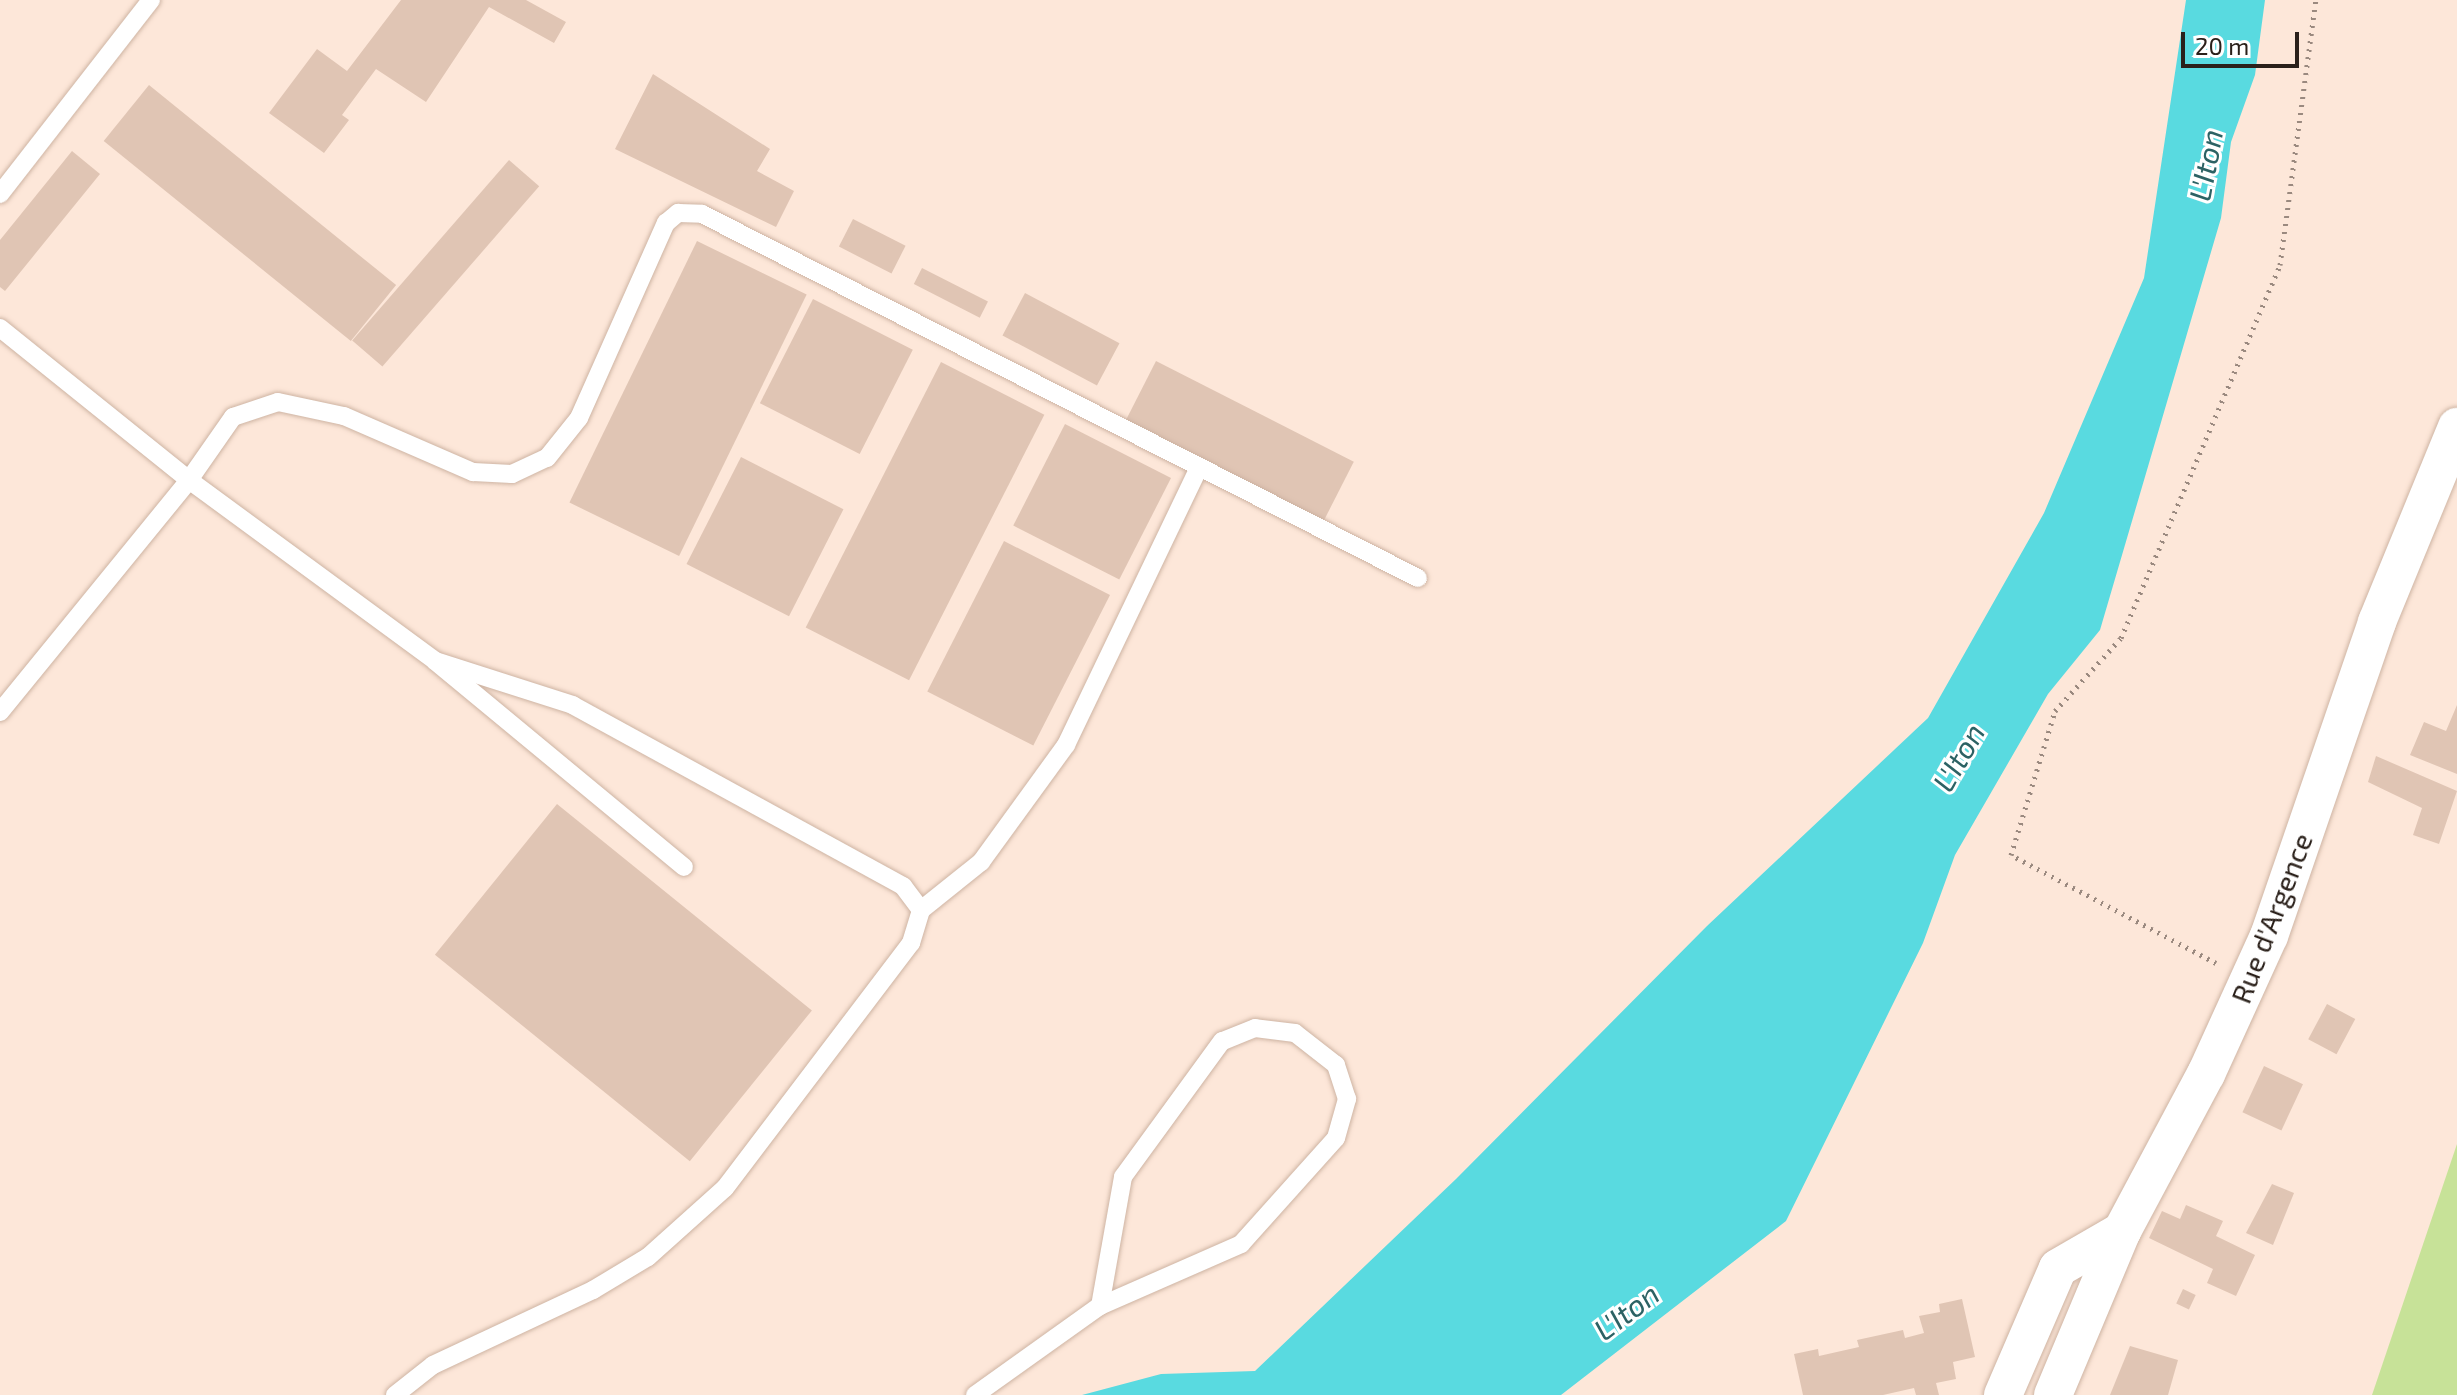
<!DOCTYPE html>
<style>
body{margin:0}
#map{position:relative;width:2457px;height:1395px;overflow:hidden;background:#fde7d9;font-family:"Exo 2",sans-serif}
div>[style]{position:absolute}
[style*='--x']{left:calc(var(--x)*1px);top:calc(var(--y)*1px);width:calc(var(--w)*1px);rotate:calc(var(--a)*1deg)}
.green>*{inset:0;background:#c7e298}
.water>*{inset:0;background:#59dae0}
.building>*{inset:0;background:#e0c5b4;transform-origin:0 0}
.path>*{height:5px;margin-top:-2.5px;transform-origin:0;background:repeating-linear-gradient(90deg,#9a897f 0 2px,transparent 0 8px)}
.roads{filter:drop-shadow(0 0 2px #ceb4a3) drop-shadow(0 0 2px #ceb4a3)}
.service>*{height:18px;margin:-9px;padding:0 9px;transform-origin:9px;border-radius:9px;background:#fff}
.minor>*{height:38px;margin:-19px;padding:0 19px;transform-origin:19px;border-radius:19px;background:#fff}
span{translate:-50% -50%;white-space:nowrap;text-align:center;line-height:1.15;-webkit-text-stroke:6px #fff;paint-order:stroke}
.street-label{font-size:28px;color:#2a201a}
.water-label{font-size:30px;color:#2c6264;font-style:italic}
.scale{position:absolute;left:2181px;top:32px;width:118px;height:36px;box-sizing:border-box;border:4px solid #2a201a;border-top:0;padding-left:10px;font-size:24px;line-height:28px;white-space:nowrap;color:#2a201a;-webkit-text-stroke:6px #fff;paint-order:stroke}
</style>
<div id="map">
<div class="green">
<i style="clip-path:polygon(2457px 1144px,2457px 1395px,2372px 1395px)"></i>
</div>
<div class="water">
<i style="clip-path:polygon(2186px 0,2265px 0,2255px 75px,2231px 142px,2221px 218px,2100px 630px,2048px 694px,1955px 855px,1923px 943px,1786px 1221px,1561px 1395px,1082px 1395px,1161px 1374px,1255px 1371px,1456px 1179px,1707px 926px,1928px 718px,2044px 513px,2144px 278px)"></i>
</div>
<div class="building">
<i style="clip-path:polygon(401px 0,526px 0,566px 22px,554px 43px,489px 7px,426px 102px,376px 69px,342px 115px,349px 120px,324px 153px,269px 113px,317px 49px,347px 71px)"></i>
<i style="clip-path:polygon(653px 74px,770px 149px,757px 171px,794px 191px,776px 227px,615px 149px)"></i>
<i style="left:149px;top:85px;width:318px;height:72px;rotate:39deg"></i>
<i style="clip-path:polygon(72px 151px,100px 174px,5px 291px,0 287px,0 240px)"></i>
<i style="left:509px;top:160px;width:40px;height:239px;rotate:41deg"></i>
<i style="left:853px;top:219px;width:59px;height:31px;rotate:27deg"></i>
<i style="left:697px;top:241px;width:122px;height:291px;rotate:26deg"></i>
<i style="left:922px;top:268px;width:74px;height:18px;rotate:27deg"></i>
<i style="left:1025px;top:293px;width:107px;height:48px;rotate:28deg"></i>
<i style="left:813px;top:299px;width:112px;height:117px;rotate:27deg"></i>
<i style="left:1156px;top:361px;width:222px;height:67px;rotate:27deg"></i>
<i style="left:941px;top:362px;width:116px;height:298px;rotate:27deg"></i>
<i style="left:1065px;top:424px;width:119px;height:114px;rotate:27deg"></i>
<i style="left:741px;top:457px;width:115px;height:120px;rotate:27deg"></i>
<i style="left:1004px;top:541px;width:119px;height:169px;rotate:27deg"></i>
<i style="clip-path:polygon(2457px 705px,2457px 774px,2410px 755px,2424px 722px,2446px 731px)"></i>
<i style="clip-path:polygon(2376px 756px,2457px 791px,2439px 844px,2413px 835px,2422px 808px,2368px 782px)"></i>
<i style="left:557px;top:804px;width:328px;height:194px;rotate:39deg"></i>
<i style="left:2327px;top:1004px;width:32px;height:40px;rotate:28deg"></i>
<i style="left:2264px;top:1066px;width:43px;height:51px;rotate:25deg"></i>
<i style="clip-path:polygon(2272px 1184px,2294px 1193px,2273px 1245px,2246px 1233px)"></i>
<i style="clip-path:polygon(2186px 1205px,2223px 1221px,2216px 1236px,2255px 1255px,2236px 1296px,2207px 1283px,2213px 1269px,2149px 1238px,2162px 1211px,2180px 1219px)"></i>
<i style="left:2183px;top:1289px;width:14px;height:16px;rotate:25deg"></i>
<i style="clip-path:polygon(1962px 1299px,1975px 1357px,1953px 1362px,1956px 1379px,1936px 1383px,1939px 1395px,1916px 1395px,1914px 1388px,1883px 1395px,1803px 1395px,1794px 1354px,1818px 1349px,1819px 1356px,1859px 1347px,1857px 1340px,1903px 1330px,1905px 1338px,1924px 1333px,1919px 1316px,1940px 1312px,1939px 1304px)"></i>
<i style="clip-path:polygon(2130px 1346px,2178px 1360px,2168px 1395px,2110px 1395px)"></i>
</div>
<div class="path">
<i style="--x:2216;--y:963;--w:232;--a:-152.2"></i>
<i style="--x:2011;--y:855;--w:151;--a:-73"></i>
<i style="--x:2055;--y:711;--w:98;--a:-47.9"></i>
<i style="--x:2121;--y:638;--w:405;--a:-66.9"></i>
<i style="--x:2280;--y:265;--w:267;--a:-82.3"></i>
</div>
<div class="roads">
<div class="service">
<i style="--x:0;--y:194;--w:246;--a:-52.1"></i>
<i style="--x:0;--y:328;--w:243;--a:38.8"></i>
<i style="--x:189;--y:480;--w:77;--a:-55.1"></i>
<i style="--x:233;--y:417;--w:47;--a:-18.4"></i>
<i style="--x:278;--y:402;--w:67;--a:12"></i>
<i style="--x:344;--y:416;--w:141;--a:23.5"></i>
<i style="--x:473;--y:472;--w:39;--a:3"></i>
<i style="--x:512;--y:474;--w:38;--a:-25"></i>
<i style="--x:547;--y:458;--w:51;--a:-51.3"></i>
<i style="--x:579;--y:418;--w:214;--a:-66"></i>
<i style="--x:666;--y:223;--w:16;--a:-40"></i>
<i style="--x:678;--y:213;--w:24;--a:2"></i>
<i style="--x:702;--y:214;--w:803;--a:26.95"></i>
<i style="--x:0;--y:712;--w:299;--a:-50.8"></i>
<i style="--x:189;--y:480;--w:305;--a:36.3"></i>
<i style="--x:921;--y:910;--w:77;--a:-38.7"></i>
<i style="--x:981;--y:862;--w:145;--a:-54"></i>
<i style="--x:1066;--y:745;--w:307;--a:-64.4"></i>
<i style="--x:395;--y:1395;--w:48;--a:-38.3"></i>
<i style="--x:433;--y:1365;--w:177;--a:-25.1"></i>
<i style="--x:593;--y:1290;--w:64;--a:-31"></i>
<i style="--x:648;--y:1257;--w:103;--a:-41.9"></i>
<i style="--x:725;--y:1188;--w:308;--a:-52.8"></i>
<i style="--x:911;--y:943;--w:34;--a:-73"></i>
<i style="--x:921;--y:910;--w:30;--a:-127"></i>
<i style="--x:903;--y:886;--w:376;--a:-151.3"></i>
<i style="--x:573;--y:705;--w:145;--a:-162.3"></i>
<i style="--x:435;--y:661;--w:323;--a:39.6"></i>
<i style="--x:975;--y:1395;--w:153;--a:-35.5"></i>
<i style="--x:1100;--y:1306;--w:154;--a:-23.7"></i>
<i style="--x:1241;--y:1244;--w:142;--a:-48.1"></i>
<i style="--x:1336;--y:1138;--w:41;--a:-74.2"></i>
<i style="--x:1347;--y:1099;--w:36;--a:-108"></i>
<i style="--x:1336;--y:1065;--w:52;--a:-142"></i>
<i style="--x:1295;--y:1033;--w:40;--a:-172.9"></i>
<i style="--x:1255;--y:1028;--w:35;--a:158"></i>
<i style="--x:1222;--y:1041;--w:168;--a:126.1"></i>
<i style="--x:1123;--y:1177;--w:131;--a:100.1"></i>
</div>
<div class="minor">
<i style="--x:2003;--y:1395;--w:138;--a:-66.6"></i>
<i style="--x:2058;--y:1268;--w:74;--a:-30"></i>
<i style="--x:2053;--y:1395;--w:178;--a:-67.2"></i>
<i style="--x:2122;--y:1231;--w:178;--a:-61.9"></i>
<i style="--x:2206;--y:1074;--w:152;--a:-65.5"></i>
<i style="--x:2269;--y:936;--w:332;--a:-71"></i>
<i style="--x:2377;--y:622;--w:211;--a:-67.7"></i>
</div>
</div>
<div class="street-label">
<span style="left:2271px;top:918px;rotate:-69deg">Rue d'Argence</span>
</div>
<div class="water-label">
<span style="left:2205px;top:165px;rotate:-79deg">L'Iton</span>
<span style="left:1958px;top:757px;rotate:-60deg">L'Iton</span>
<span style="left:1626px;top:1311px;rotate:-37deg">L'Iton</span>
</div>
<div class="scale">20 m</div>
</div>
